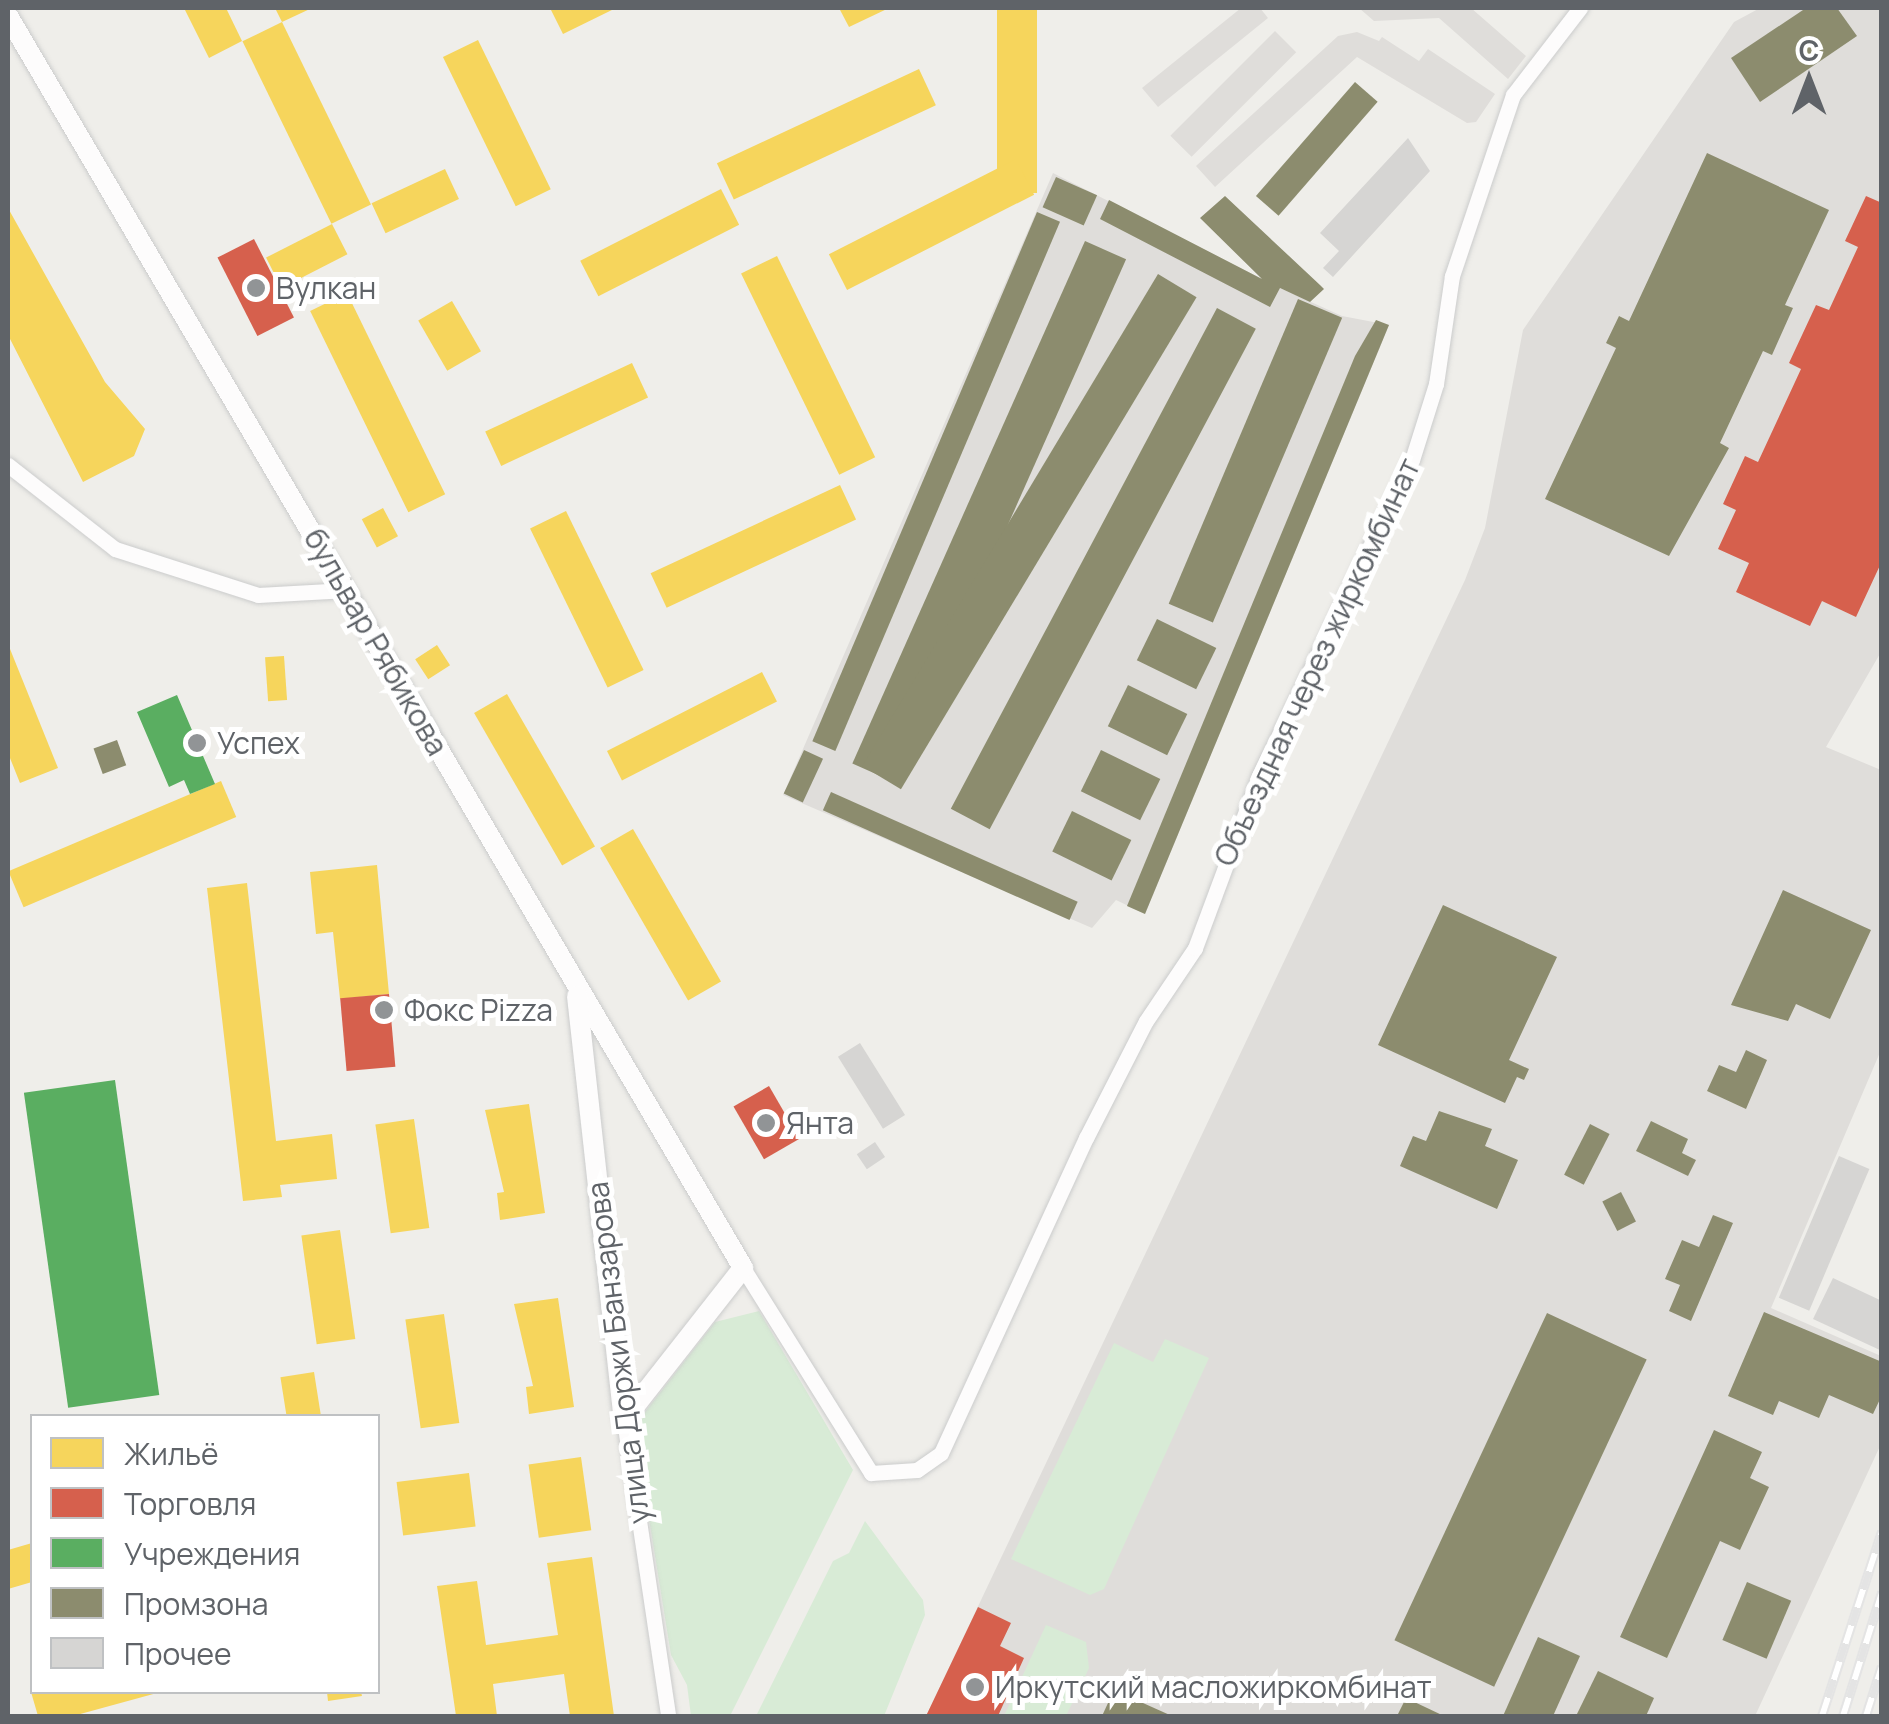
<!DOCTYPE html>
<meta charset="utf-8">
<style>
body{margin:0}
#map{position:relative;width:1889px;height:1724px;overflow:hidden;background:#efeeea;font-family:Manrope,sans-serif}
div>[style]{position:absolute}
[style*='--x']{left:calc(var(--x)*1px);top:calc(var(--y)*1px);width:calc(var(--w)*1px);rotate:calc(var(--a)*1deg)}
.industrial>*{inset:0;background:#dfddda;transform-origin:0 0}
.green>*{inset:0;background:#d8ebd6}
.homes>*{inset:0;background:#f6d55c;transform-origin:0 0}
.shops>*{inset:0;background:#d6604d;transform-origin:0 0}
.public>*{inset:0;background:#5aae61;transform-origin:0 0}
.industry>*{inset:0;background:#8c8c6e;transform-origin:0 0}
.building>*{inset:0;background:#d6d5d3;transform-origin:0 0}
.roads{filter:drop-shadow(0 0 2px #cbcccc) drop-shadow(0 0 2px #cbcccc)}
.minor>*{height:15px;margin:-7.5px;padding:0 7.5px;transform-origin:7.5px;border-radius:7.5px;background:#fdfcfc}
.tertiary>*{height:20px;margin:-10px;padding:0 10px;transform-origin:10px;border-radius:10px;background:#fdfcfc}
.rail>*{height:10px;margin-top:-5px;transform-origin:0;background:repeating-linear-gradient(90deg,#fff 0 19px,#e4e4e4 0 38px);box-sizing:border-box;border-block:2px solid #e4e4e4}
.dots>*{width:28px;height:28px;translate:-50% -50%;box-sizing:border-box;border:5px solid #fff;border-radius:50%}
span{translate:-50% -50%;white-space:nowrap;text-align:center;line-height:1.15;-webkit-text-stroke:10px #fff;paint-order:stroke}
.poi-label{font-size:30px;color:#5f6368}
.left{translate:0 -50%;text-align:left}
.street-label{font-size:30px;color:#5f6368}
.frame{position:absolute;inset:0;border:10px solid #5f6368;pointer-events:none}
.legend{position:absolute;left:30px;top:1414px;width:350px;height:280px;box-sizing:border-box;background:#fff;border:2px solid #bfc1c3;margin:0;padding:12px 18px;list-style:none;font-size:30px;color:#5f6368}
.legend li{display:flex;align-items:center;gap:20px;height:50px}
.legend b{width:50px;border:2px solid #bfc1c3}
.north{position:absolute;left:1759px;top:30px;width:100px;height:100px;-webkit-text-stroke:8px #fff;paint-order:stroke;rotate:0deg;font-size:28px;font-weight:700;line-height:40px;text-align:center;color:#5f6368}
.north::after{content:'';display:block;margin:auto;width:35px;height:45px;background:#5f6368;clip-path:polygon(50% 0,100% 100%,50% 72%,0 100%)}
</style>
<div id="map">
<div class="industrial">
<i style="clip-path:polygon(1241px 8px,1260px 8px,1268px 18px,1158px 107px,1142px 88px)"></i>
<i style="clip-path:polygon(1359px 8px,1471px 8px,1526px 56px,1508px 79px,1439px 18px,1374px 21px)"></i>
<i style="clip-path:polygon(1760px 8px,1881px 8px,1881px 652px,1826px 747px,1881px 770px,1881px 1050px,1771px 1308px,1881px 1356px,1881px 1444px,1755px 1716px,926px 1716px,1465px 580px,1485px 528px,1523px 330px,1734px 22px)"></i>
<i style="left:1275px;top:31px;width:30px;height:148px;rotate:45deg"></i>
<i style="clip-path:polygon(1357px 32px,1379px 41px,1382px 37px,1419px 61px,1428px 49px,1495px 94px,1476px 122px,1467px 123px,1357px 57px,1215px 187px,1196px 166px,1338px 36px)"></i>
<i style="clip-path:polygon(1053px 173px,1280px 288px,1342px 316px,1389px 325px,1145px 914px,1116px 900px,1092px 928px,783px 795px)"></i>
</div>
<div class="green">
<i style="clip-path:polygon(759px 1311px,853px 1470px,730px 1716px,691px 1716px,687px 1685px,671px 1655px,634px 1426px,715px 1322px)"></i>
<i style="clip-path:polygon(1165px 1339px,1209px 1358px,1104px 1589px,1090px 1595px,1011px 1559px,1114px 1343px,1153px 1362px)"></i>
<i style="clip-path:polygon(865px 1521px,923px 1600px,925px 1615px,884px 1716px,756px 1716px,833px 1561px,849px 1553px)"></i>
<i style="clip-path:polygon(1046px 1625px,1086px 1642px,1089px 1668px,1066px 1716px,1004px 1716px)"></i>
</div>
<div class="homes">
<i style="clip-path:polygon(184px 8px,226px 8px,242px 41px,209px 58px)"></i>
<i style="clip-path:polygon(275px 8px,312px 8px,282px 22px)"></i>
<i style="clip-path:polygon(550px 8px,616px 8px,563px 34px)"></i>
<i style="clip-path:polygon(839px 8px,889px 8px,849px 27px)"></i>
<i style="left:997px;top:8px;width:40px;height:185px"></i>
<i style="left:282px;top:22px;width:203px;height:44px;rotate:64deg"></i>
<i style="left:478px;top:40px;width:166px;height:39px;rotate:64deg"></i>
<i style="left:919px;top:69px;width:40px;height:223px;rotate:65deg"></i>
<i style="left:1016px;top:159px;width:40px;height:210px;rotate:63deg"></i>
<i style="left:445px;top:169px;width:33px;height:81px;rotate:65deg"></i>
<i style="left:721px;top:189px;width:40px;height:158px;rotate:63deg"></i>
<i style="clip-path:polygon(8px 208px,105px 382px,145px 429px,134px 456px,83px 482px,8px 335px)"></i>
<i style="left:332px;top:224px;width:34px;height:74px;rotate:63deg"></i>
<i style="left:777px;top:256px;width:224px;height:40px;rotate:64deg"></i>
<i style="left:347px;top:293px;width:224px;height:41px;rotate:64deg"></i>
<i style="left:452px;top:301px;width:58px;height:39px;rotate:60deg"></i>
<i style="left:632px;top:363px;width:38px;height:162px;rotate:65deg"></i>
<i style="left:840px;top:485px;width:38px;height:209px;rotate:65deg"></i>
<i style="left:383px;top:508px;width:32px;height:24px;rotate:62deg"></i>
<i style="left:566px;top:511px;width:177px;height:40px;rotate:64deg"></i>
<i style="clip-path:polygon(8px 644px,58px 768px,20px 783px,8px 753px)"></i>
<i style="left:437px;top:645px;width:24px;height:26px;rotate:57deg"></i>
<i style="left:284px;top:656px;width:44px;height:19px;rotate:86deg"></i>
<i style="left:762px;top:672px;width:33px;height:174px;rotate:63deg"></i>
<i style="left:507px;top:694px;width:176px;height:38px;rotate:60deg"></i>
<i style="left:221px;top:781px;width:39px;height:231px;rotate:67deg"></i>
<i style="left:633px;top:829px;width:176px;height:38px;rotate:60deg"></i>
<i style="clip-path:polygon(377px 865px,389px 994px,340px 999px,333px 932px,316px 934px,310px 872px)"></i>
<i style="clip-path:polygon(247px 883px,276px 1141px,332px 1134px,337px 1179px,280px 1185px,282px 1197px,243px 1201px,207px 888px)"></i>
<i style="clip-path:polygon(529px 1104px,545px 1213px,500px 1220px,497px 1193px,504px 1192px,485px 1110px)"></i>
<i style="left:414px;top:1119px;width:110px;height:39px;rotate:82deg"></i>
<i style="left:340px;top:1230px;width:110px;height:39px;rotate:82deg"></i>
<i style="clip-path:polygon(558px 1298px,574px 1407px,529px 1414px,526px 1387px,533px 1386px,514px 1304px)"></i>
<i style="left:444px;top:1314px;width:110px;height:39px;rotate:82deg"></i>
<i style="left:314px;top:1372px;width:45px;height:34px;rotate:81deg"></i>
<i style="left:581px;top:1457px;width:74px;height:53px;rotate:82deg"></i>
<i style="left:469px;top:1473px;width:54px;height:73px;rotate:83deg"></i>
<i style="clip-path:polygon(32px 1543px,32px 1582px,8px 1589px,8px 1550px)"></i>
<i style="clip-path:polygon(592px 1557px,614px 1716px,570px 1716px,564px 1674px,493px 1684px,497px 1716px,456px 1716px,437px 1586px,477px 1581px,486px 1645px,558px 1635px,547px 1563px)"></i>
<i style="clip-path:polygon(31px 1692px,157px 1692px,157px 1693px,73px 1716px,38px 1716px)"></i>
<i style="clip-path:polygon(327px 1692px,361px 1692px,362px 1696px,328px 1701px)"></i>
</div>
<div class="shops">
<i style="clip-path:polygon(1866px 196px,1882px 203px,1882px 561px,1856px 617px,1822px 601px,1810px 626px,1736px 592px,1749px 563px,1718px 549px,1736px 510px,1723px 504px,1745px 456px,1758px 462px,1801px 369px,1789px 363px,1816px 305px,1829px 310px,1858px 247px,1845px 241px)"></i>
<i style="left:254px;top:239px;width:88px;height:41px;rotate:63deg"></i>
<i style="left:389px;top:994px;width:73px;height:49px;rotate:85deg"></i>
<i style="left:769px;top:1086px;width:61px;height:41px;rotate:60deg"></i>
<i style="clip-path:polygon(978px 1607px,1011px 1623px,1000px 1646px,1024px 1658px,998px 1716px,926px 1716px)"></i>
</div>
<div class="public">
<i style="clip-path:polygon(177px 695px,215px 784px,190px 794px,184px 780px,169px 787px,137px 712px)"></i>
<i style="left:115px;top:1080px;width:318px;height:92px;rotate:82deg"></i>
</div>
<div class="industry">
<i style="clip-path:polygon(1806px 8px,1837px 8px,1857px 36px,1760px 102px,1731px 58px)"></i>
<i style="left:1355px;top:82px;width:30px;height:151px;rotate:41deg"></i>
<i style="clip-path:polygon(1707px 153px,1829px 210px,1785px 305px,1793px 308px,1772px 355px,1763px 351px,1720px 443px,1729px 448px,1669px 556px,1545px 499px,1616px 348px,1606px 343px,1619px 316px,1629px 321px)"></i>
<i style="left:1056px;top:177px;width:45px;height:33px;rotate:24deg"></i>
<i style="clip-path:polygon(1225px 196px,1320px 285px,1324px 289px,1310px 302px,1280px 288px,1270px 307px,1100px 219px,1109px 200px,1262px 279px,1200px 218px)"></i>
<i style="left:1037px;top:212px;width:25px;height:575px;rotate:23deg"></i>
<i style="left:1085px;top:241px;width:45px;height:572px;rotate:24deg"></i>
<i style="left:1158px;top:274px;width:45px;height:574px;rotate:31deg"></i>
<i style="left:1298px;top:299px;width:48px;height:331px;rotate:23deg"></i>
<i style="left:1217px;top:308px;width:44px;height:567px;rotate:28deg"></i>
<i style="clip-path:polygon(1376px 320px,1389px 325px,1145px 914px,1127px 906px,1355px 356px)"></i>
<i style="left:1157px;top:619px;width:66px;height:46px;rotate:26deg"></i>
<i style="left:1128px;top:685px;width:66px;height:46px;rotate:26deg"></i>
<i style="left:117px;top:740px;width:27px;height:25px;rotate:70deg"></i>
<i style="left:804px;top:750px;width:21px;height:48px;rotate:25deg"></i>
<i style="left:1101px;top:750px;width:66px;height:46px;rotate:26deg"></i>
<i style="left:831px;top:792px;width:270px;height:20px;rotate:24deg"></i>
<i style="left:1072px;top:811px;width:66px;height:45px;rotate:26deg"></i>
<i style="clip-path:polygon(1783px 890px,1871px 930px,1830px 1019px,1796px 1004px,1788px 1021px,1731px 1005px)"></i>
<i style="clip-path:polygon(1443px 905px,1557px 957px,1509px 1060px,1529px 1069px,1524px 1080px,1517px 1077px,1505px 1103px,1378px 1045px)"></i>
<i style="clip-path:polygon(1746px 1050px,1767px 1060px,1746px 1109px,1707px 1091px,1719px 1065px,1736px 1072px)"></i>
<i style="clip-path:polygon(1439px 1111px,1492px 1129px,1485px 1146px,1518px 1160px,1497px 1209px,1400px 1166px,1413px 1136px,1426px 1141px)"></i>
<i style="clip-path:polygon(1651px 1121px,1688px 1139px,1682px 1153px,1696px 1160px,1688px 1176px,1636px 1151px)"></i>
<i style="left:1590px;top:1124px;width:22px;height:57px;rotate:27deg"></i>
<i style="left:1621px;top:1192px;width:33px;height:21px;rotate:63deg"></i>
<i style="clip-path:polygon(1713px 1215px,1733px 1223px,1691px 1321px,1669px 1311px,1680px 1285px,1665px 1279px,1682px 1240px,1699px 1247px)"></i>
<i style="clip-path:polygon(1764px 1312px,1882px 1362px,1882px 1395px,1873px 1414px,1829px 1395px,1819px 1418px,1779px 1401px,1773px 1415px,1728px 1396px)"></i>
<i style="left:1547px;top:1313px;width:110px;height:361px;rotate:25deg"></i>
<i style="clip-path:polygon(1714px 1430px,1762px 1452px,1750px 1478px,1769px 1487px,1740px 1550px,1720px 1541px,1667px 1658px,1620px 1637px)"></i>
<i style="left:1747px;top:1582px;width:48px;height:63px;rotate:23deg"></i>
<i style="clip-path:polygon(1538px 1637px,1580px 1656px,1553px 1716px,1503px 1716px)"></i>
<i style="clip-path:polygon(1598px 1671px,1654px 1698px,1646px 1716px,1576px 1716px)"></i>
<i style="clip-path:polygon(1114px 1690px,1172px 1716px,1102px 1716px)"></i>
<i style="clip-path:polygon(1406px 1698px,1444px 1716px,1397px 1716px)"></i>
</div>
<div class="building">
<i style="clip-path:polygon(1408px 138px,1430px 171px,1333px 277px,1323px 268px,1339px 251px,1320px 233px)"></i>
<i style="left:860px;top:1043px;width:85px;height:26px;rotate:58deg"></i>
<i style="left:875px;top:1142px;width:18px;height:22px;rotate:56deg"></i>
<i style="left:1839px;top:1156px;width:33px;height:154px;rotate:23deg"></i>
<i style="clip-path:polygon(1833px 1278px,1882px 1301px,1882px 1351px,1813px 1319px)"></i>
</div>
<div class="roads">
<div class="minor">
<i style="--x:8;--y:465;--w:136;--a:38.1"></i>
<i style="--x:115;--y:549;--w:150;--a:17.8"></i>
<i style="--x:258;--y:595;--w:89;--a:-3.2"></i>
<i style="--x:743;--y:1268;--w:242;--a:58"></i>
<i style="--x:871;--y:1473;--w:46;--a:-3.7"></i>
<i style="--x:917;--y:1470;--w:29;--a:-35"></i>
<i style="--x:941;--y:1453;--w:347;--a:-65.3"></i>
<i style="--x:1086;--y:1138;--w:131;--a:-62.9"></i>
<i style="--x:1146;--y:1021;--w:88;--a:-56.1"></i>
<i style="--x:1195;--y:948;--w:184;--a:-69.6"></i>
<i style="--x:1259;--y:776;--w:351;--a:-64.2"></i>
<i style="--x:1412;--y:460;--w:80;--a:-72.5"></i>
<i style="--x:1436;--y:384;--w:109;--a:-81.6"></i>
<i style="--x:1452;--y:276;--w:191;--a:-71.4"></i>
<i style="--x:1513;--y:95;--w:110;--a:-52.4"></i>
<i style="--x:624;--y:1420;--w:299;--a:81.5"></i>
</div>
<div class="tertiary">
<i style="--x:8;--y:16;--w:1452;--a:59.58"></i>
<i style="--x:743;--y:1268;--w:193;--a:128.1"></i>
<i style="--x:577;--y:996;--w:427;--a:83.7"></i>
</div>
</div>
<div class="rail">
<i style="--x:1822;--y:1716;--w:194;--a:-72"></i>
<i style="--x:1843;--y:1716;--w:130;--a:-72.5"></i>
<i style="--x:1866;--y:1716;--w:52;--a:-72.3"></i>
</div>
<div class="dots">
<i style="left:256px;top:288px;background:#919496"></i>
<i style="left:197px;top:743px;background:#919496"></i>
<i style="left:384px;top:1010px;background:#919496"></i>
<i style="left:766px;top:1123px;background:#919496"></i>
<i style="left:975px;top:1687px;background:#919496"></i>
</div>
<div class="poi-label">
<span class="left" style="left:276px;top:288px">Вулкан</span>
<span class="left" style="left:217px;top:743px">Успех</span>
<span class="left" style="left:404px;top:1010px">Фокс Pizza</span>
<span class="left" style="left:786px;top:1123px">Янта</span>
<span class="left" style="left:995px;top:1687px">Иркутский масложиркомбинат</span>
</div>
<div class="street-label">
<span style="left:376px;top:642px;rotate:60deg">бульвар Рябикова</span>
<span style="left:1317px;top:662px;rotate:-65deg">Объездная через жиркомбинат</span>
<span style="left:618px;top:1353px;rotate:-97deg">улица Доржи Банзарова</span>
</div>
<div class="frame"></div>
<ul class="legend">
<li><b style="height:28px;background:#f6d55c"></b>Жильё</li>
<li><b style="height:28px;background:#d6604d"></b>Торговля</li>
<li><b style="height:28px;background:#5aae61"></b>Учреждения</li>
<li><b style="height:28px;background:#8c8c6e"></b>Промзона</li>
<li><b style="height:28px;background:#d6d5d3"></b>Прочее</li>
</ul>
<div class="north">С</div>
</div>
